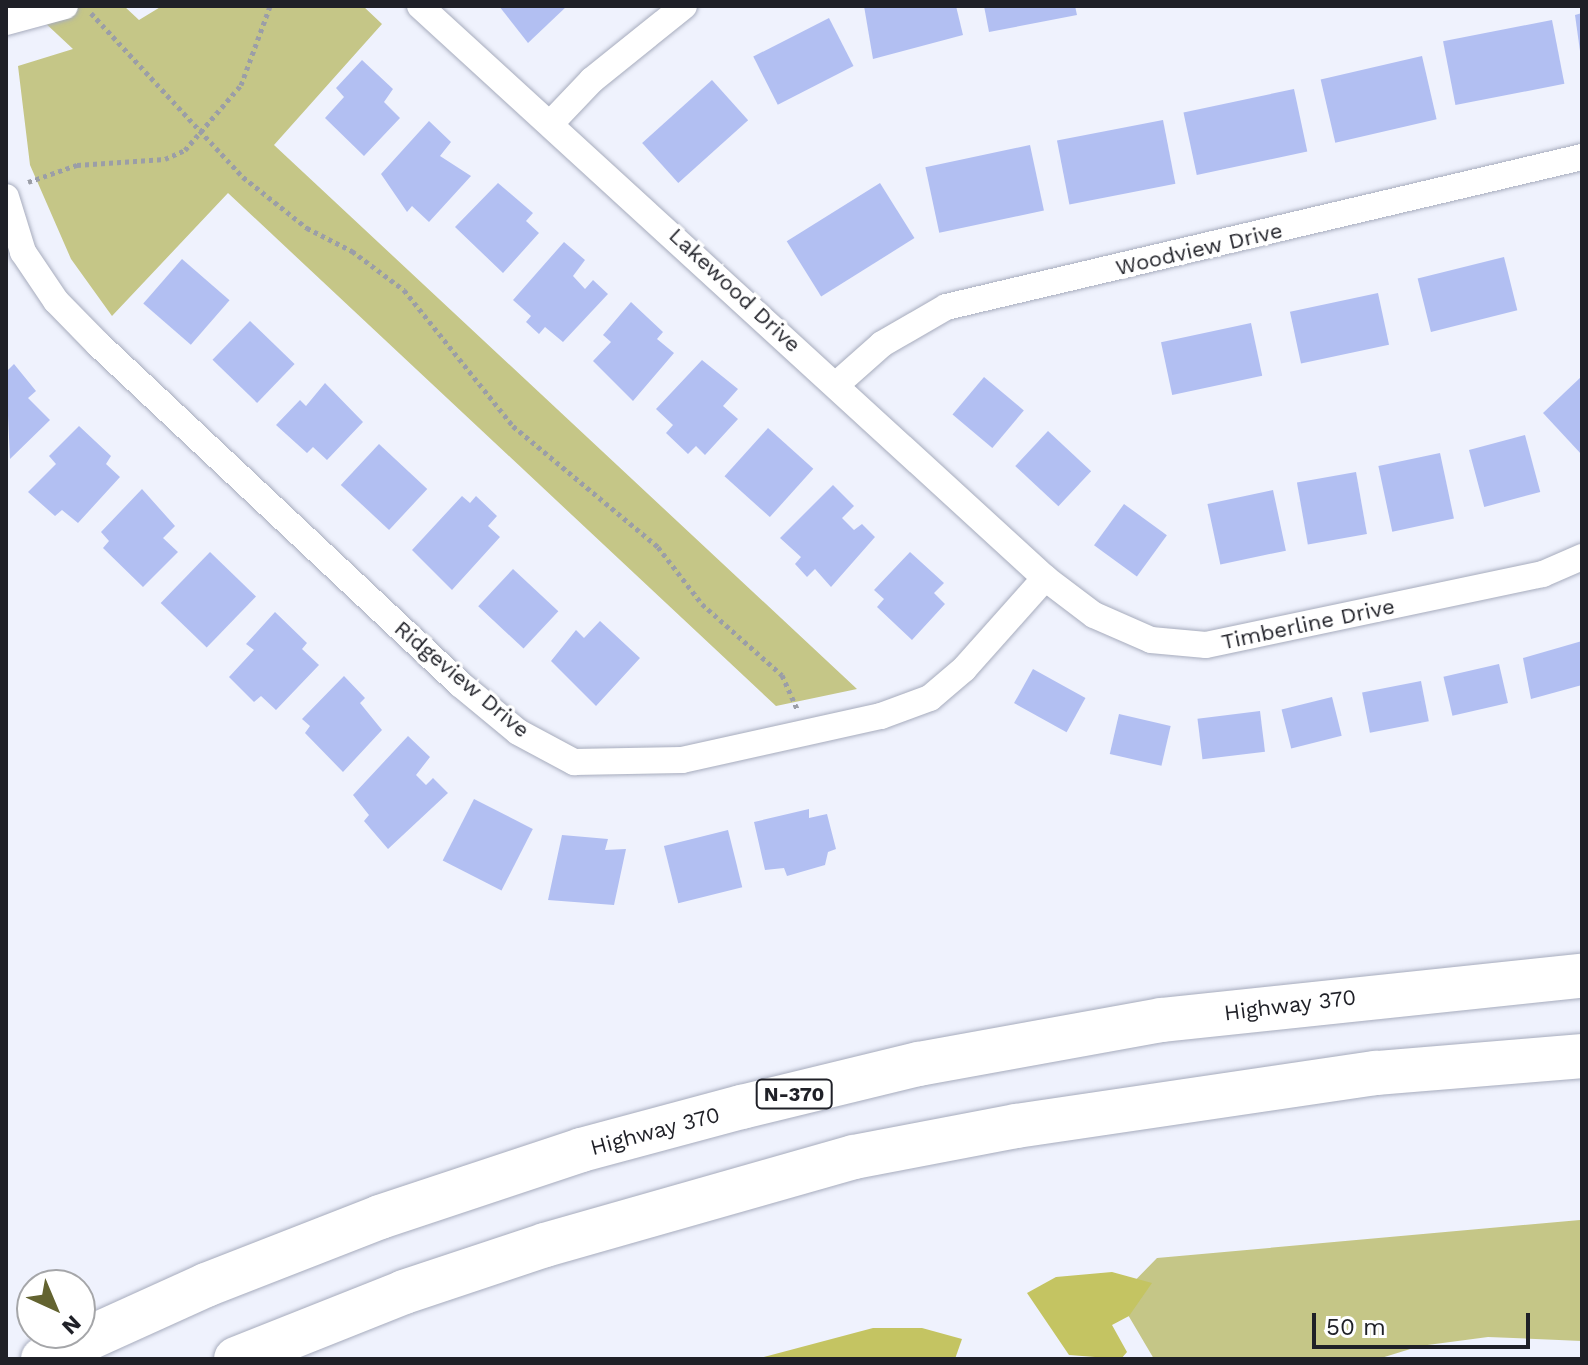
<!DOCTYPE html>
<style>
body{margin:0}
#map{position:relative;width:1588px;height:1365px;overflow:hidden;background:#eff2fd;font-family:"Work Sans",sans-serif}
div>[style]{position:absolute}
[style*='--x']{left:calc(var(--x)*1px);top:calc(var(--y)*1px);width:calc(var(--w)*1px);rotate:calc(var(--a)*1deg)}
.green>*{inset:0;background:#c5c687}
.forest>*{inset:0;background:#c4c462}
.building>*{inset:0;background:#b2bff2;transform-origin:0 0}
.path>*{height:5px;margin-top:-2.5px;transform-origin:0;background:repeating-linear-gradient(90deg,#9b9ea7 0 4px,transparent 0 8px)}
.roads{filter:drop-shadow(0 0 2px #a7acbd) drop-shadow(0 0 2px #a7acbd)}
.minor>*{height:26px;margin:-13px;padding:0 13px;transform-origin:13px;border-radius:13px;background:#fff}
.trunk>*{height:44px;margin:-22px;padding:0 22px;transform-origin:22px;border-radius:22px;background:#fff}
span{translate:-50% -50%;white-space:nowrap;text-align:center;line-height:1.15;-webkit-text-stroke:7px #fff;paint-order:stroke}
.shield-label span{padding:2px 6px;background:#fff;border:2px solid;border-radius:6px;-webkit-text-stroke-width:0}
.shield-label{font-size:20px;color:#1f2027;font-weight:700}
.street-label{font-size:22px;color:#1f2027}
.frame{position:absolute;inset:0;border:8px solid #1f2027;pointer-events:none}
.north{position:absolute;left:16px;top:1269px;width:80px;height:80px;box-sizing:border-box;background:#fff;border:2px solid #a5a6a9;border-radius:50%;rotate:136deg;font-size:22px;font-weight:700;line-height:32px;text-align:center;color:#1f2027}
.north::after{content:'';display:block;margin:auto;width:28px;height:36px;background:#636330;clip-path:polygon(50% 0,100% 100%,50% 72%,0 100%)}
.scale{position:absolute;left:1312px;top:1313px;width:218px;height:36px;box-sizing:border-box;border:4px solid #1f2027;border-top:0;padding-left:10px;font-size:24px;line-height:28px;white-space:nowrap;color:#1f2027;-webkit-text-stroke:6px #fff;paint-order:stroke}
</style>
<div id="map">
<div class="green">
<i style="clip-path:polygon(27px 6px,124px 6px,139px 20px,162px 6px,363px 6px,382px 24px,274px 145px,857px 689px,776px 706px,228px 193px,112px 316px,71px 259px,30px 165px,18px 66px,73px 49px)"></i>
<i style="clip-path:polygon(1580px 1220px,1582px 1341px,1488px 1337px,1420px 1346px,1378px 1359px,1154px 1359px,1118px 1298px,1157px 1258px)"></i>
</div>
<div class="forest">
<i style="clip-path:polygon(1112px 1272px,1152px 1283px,1129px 1316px,1112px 1325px,1127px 1352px,1121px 1359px,1069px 1355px,1027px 1293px,1056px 1277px)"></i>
<i style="clip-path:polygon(873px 1328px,922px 1328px,962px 1339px,955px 1359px,756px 1359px)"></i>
</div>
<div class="building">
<i style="clip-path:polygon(499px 6px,567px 6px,528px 43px)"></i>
<i style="clip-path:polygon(864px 6px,956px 6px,963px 35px,873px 59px)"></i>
<i style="clip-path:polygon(984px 6px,1075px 6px,1077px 15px,989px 32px)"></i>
<i style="clip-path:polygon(1582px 13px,1582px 51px,1580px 51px,1575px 15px)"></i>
<i style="left:829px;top:18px;width:54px;height:85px;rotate:63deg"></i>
<i style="left:1552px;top:20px;width:65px;height:111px;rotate:79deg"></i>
<i style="left:1422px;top:56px;width:65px;height:104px;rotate:77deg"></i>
<i style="clip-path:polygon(362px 60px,393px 89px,384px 102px,400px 118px,364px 156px,325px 118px,344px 97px,336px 88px)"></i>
<i style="left:712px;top:80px;width:54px;height:94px;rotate:48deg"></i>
<i style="left:1294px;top:89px;width:64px;height:113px;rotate:78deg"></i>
<i style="left:1163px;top:120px;width:65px;height:108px;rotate:79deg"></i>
<i style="clip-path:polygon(429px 121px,451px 142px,440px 156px,471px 176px,429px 222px,412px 206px,407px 212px,381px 174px)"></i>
<i style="left:1030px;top:145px;width:67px;height:107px;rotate:78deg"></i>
<i style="clip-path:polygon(498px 183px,533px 213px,526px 221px,539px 233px,503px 273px,455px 227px)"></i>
<i style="left:880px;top:183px;width:65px;height:110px;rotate:58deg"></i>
<i style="clip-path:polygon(564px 242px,585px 260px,573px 276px,585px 289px,593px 280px,608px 294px,563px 342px,545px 327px,539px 334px,526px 322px,531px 316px,513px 300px)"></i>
<i style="left:1504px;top:257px;width:55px;height:89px;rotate:76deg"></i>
<i style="left:182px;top:259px;width:63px;height:59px;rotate:41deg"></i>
<i style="left:1378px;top:293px;width:53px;height:90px;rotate:78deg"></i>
<i style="clip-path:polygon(631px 302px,663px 332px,657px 339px,674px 353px,633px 401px,593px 361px,611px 342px,603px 335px)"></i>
<i style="left:250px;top:321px;width:62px;height:54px;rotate:44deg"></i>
<i style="left:1251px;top:323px;width:54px;height:92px;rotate:78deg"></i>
<i style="clip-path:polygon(702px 360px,738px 389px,723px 406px,738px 419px,705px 455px,696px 446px,688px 454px,666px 433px,673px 425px,656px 409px)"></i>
<i style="clip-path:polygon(14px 364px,36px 391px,28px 398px,50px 420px,10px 459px,6px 372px)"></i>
<i style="clip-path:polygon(1582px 376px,1582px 455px,1543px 413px)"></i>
<i style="left:984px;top:377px;width:52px;height:49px;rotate:40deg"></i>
<i style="clip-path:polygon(325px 383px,363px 422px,327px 460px,313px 447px,307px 453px,276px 425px,300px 400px,306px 406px)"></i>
<i style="clip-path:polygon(79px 426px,111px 456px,106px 464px,120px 477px,78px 523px,62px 510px,55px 516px,28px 492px,56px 464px,49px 456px)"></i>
<i style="left:768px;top:428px;width:61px;height:65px;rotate:42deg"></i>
<i style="left:1048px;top:431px;width:59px;height:48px;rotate:43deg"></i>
<i style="left:1525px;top:435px;width:59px;height:58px;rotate:75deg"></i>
<i style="left:379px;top:444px;width:66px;height:56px;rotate:43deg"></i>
<i style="left:1440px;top:453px;width:67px;height:63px;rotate:78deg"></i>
<i style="left:1356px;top:472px;width:63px;height:60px;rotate:80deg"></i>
<i style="clip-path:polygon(833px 485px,854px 506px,842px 518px,854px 530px,862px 524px,875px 537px,831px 587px,815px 569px,807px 577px,795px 564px,801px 557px,780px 538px)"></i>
<i style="clip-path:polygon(142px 489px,175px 526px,163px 538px,178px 552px,143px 587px,103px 548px,109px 541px,101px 532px)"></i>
<i style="left:1273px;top:490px;width:62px;height:67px;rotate:78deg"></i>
<i style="clip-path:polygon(462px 496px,470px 503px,476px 496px,497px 516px,488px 526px,500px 537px,452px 590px,412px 550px)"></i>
<i style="left:1124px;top:504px;width:53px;height:51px;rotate:36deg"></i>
<i style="left:210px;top:552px;width:64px;height:71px;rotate:44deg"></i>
<i style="clip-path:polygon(910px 552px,944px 583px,934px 593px,945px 604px,912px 640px,877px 607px,884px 599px,874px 590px)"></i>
<i style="left:513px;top:569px;width:62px;height:51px;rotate:43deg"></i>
<i style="clip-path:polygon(275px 612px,307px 643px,302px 649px,319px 665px,276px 710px,261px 696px,254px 702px,229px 677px,254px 650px,246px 644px)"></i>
<i style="clip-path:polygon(600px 621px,640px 658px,596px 706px,551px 661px,576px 630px,584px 638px)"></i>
<i style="clip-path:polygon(1582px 641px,1582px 685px,1531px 699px,1523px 658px)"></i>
<i style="left:1499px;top:664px;width:40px;height:57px;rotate:77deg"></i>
<i style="left:1033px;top:669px;width:60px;height:39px;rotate:29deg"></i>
<i style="clip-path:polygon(344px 676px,365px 698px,360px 703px,382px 730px,343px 772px,305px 733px,310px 726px,302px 719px)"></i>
<i style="left:1421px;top:681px;width:41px;height:60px;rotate:79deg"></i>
<i style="left:1332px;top:697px;width:40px;height:52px;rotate:76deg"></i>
<i style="left:1260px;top:711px;width:41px;height:63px;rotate:83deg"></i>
<i style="left:1119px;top:714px;width:53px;height:41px;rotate:13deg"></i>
<i style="clip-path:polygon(408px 736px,430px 757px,416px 775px,426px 785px,433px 778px,448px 793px,388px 849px,364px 821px,369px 815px,353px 795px)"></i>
<i style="left:474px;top:799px;width:66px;height:69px;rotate:27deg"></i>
<i style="clip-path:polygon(809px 809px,809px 818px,827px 814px,836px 849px,828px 852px,825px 865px,787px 876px,784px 868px,765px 870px,754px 822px)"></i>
<i style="left:728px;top:830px;width:59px;height:66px;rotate:76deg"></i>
<i style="clip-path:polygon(562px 835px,608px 839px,605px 850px,626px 849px,614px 905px,548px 900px)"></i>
</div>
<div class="path">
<i style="--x:91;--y:13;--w:224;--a:47.2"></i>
<i style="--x:243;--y:177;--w:82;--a:38.6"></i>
<i style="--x:307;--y:228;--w:51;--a:27.1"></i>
<i style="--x:352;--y:251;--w:65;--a:36.9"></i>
<i style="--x:404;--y:290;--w:174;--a:51.3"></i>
<i style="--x:513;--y:426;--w:189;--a:39.8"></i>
<i style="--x:658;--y:547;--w:72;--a:52.3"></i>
<i style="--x:702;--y:604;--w:107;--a:41.6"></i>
<i style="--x:782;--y:675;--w:37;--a:66"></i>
<i style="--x:28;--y:182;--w:52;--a:-19.1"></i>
<i style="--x:77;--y:165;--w:88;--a:-3.9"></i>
<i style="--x:165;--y:159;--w:22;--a:-24"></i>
<i style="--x:185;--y:150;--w:86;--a:-49.3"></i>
<i style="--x:241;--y:85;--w:84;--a:-69.8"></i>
</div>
<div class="roads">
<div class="minor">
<i style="--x:420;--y:6;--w:847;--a:42.46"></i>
<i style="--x:1045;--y:578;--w:61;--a:37.1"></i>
<i style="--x:1094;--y:615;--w:62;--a:23.7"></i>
<i style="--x:1151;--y:640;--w:55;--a:5.2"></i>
<i style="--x:1206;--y:645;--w:344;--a:-11.9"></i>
<i style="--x:1543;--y:574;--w:43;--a:-23.6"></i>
<i style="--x:6;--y:22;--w:61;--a:-15.2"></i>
<i style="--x:552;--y:122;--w:58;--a:-46.4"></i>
<i style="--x:592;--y:80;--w:118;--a:-38.8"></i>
<i style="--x:6;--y:197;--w:58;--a:72.8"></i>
<i style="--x:23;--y:252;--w:59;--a:56"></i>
<i style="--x:56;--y:301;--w:60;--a:45.7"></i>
<i style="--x:98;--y:344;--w:497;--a:43.2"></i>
<i style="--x:460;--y:684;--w:75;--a:39.6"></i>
<i style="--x:518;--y:732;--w:64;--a:28.2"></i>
<i style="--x:574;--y:762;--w:108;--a:-1.1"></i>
<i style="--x:682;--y:760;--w:204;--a:-12.5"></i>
<i style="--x:881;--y:716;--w:52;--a:-20.2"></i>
<i style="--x:930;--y:698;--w:45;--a:-40.5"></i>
<i style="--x:964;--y:669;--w:122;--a:-48.3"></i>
<i style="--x:837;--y:384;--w:60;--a:-41.6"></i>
<i style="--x:882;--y:344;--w:74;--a:-30"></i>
<i style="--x:946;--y:307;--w:653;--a:-13.27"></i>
</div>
<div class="trunk">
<i style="--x:43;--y:1359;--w:179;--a:-24.4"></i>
<i style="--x:206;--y:1285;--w:187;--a:-21.3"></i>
<i style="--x:380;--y:1217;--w:212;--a:-18.4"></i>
<i style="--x:581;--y:1150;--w:167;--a:-15"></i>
<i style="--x:742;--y:1107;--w:182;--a:-13.7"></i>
<i style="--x:919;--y:1064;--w:246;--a:-10.3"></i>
<i style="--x:1161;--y:1020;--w:423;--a:-6"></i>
<i style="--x:236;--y:1359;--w:181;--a:-21.7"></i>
<i style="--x:404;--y:1292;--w:149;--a:-18.4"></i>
<i style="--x:545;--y:1245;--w:321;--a:-15.9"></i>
<i style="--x:854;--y:1157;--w:165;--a:-10.8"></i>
<i style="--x:1016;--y:1126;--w:364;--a:-8.4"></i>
<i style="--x:1376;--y:1073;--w:207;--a:-4.7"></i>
</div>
</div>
<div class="shield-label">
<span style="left:794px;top:1094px">N-370</span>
</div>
<div class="street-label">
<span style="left:1199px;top:249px;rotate:-13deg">Woodview Drive</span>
<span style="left:735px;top:290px;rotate:43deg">Lakewood Drive</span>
<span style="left:1308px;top:624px;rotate:-12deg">Timberline Drive</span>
<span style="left:462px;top:679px;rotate:40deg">Ridgeview Drive</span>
<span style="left:1290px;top:1005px;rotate:-7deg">Highway 370</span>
<span style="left:655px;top:1131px;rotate:-15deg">Highway 370</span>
</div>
<div class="frame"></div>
<div class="north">N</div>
<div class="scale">50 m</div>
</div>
